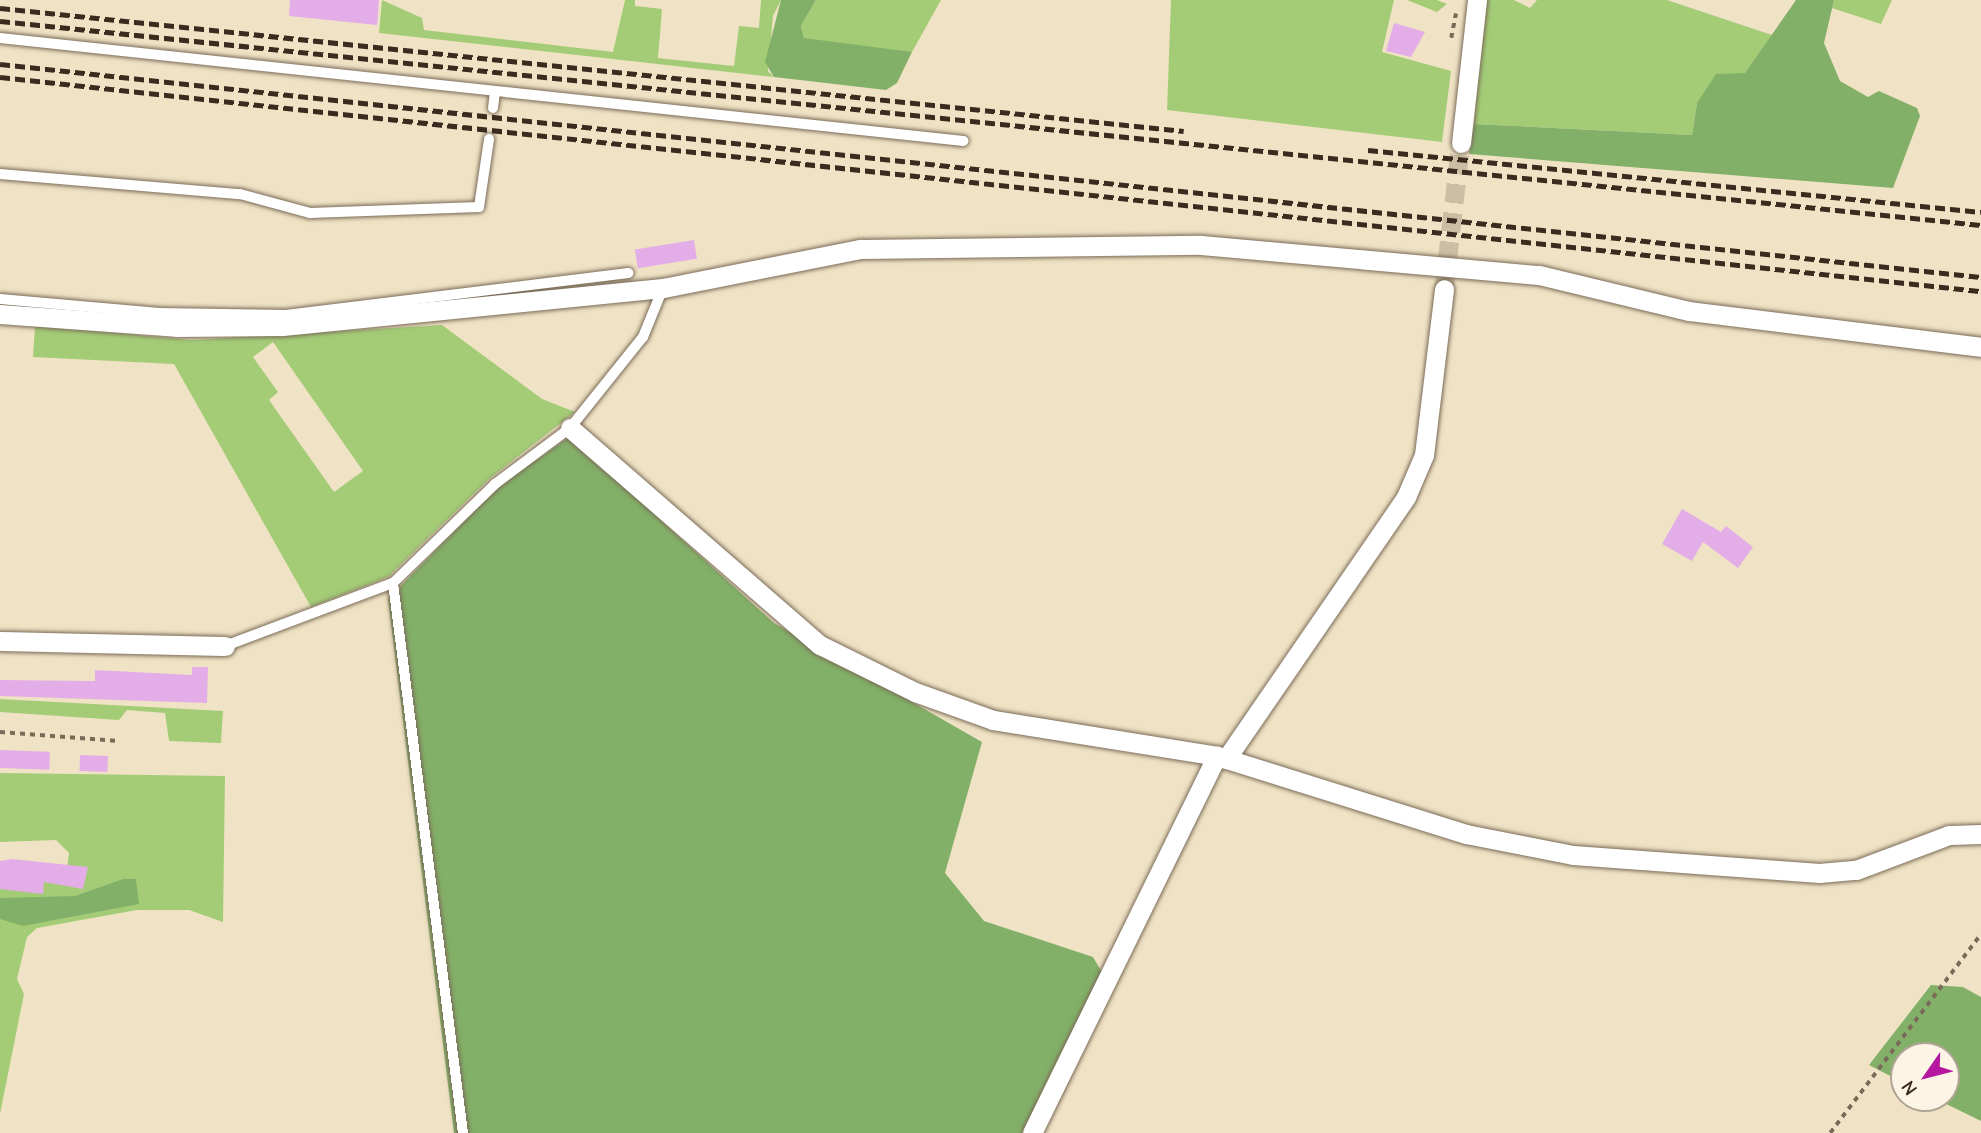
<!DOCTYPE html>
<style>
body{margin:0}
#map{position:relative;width:1981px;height:1133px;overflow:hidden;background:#f0e3c5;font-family:"Comic Neue",sans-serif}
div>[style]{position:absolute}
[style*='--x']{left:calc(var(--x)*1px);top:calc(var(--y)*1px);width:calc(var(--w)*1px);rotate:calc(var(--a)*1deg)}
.green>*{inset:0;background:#a4cc77}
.forest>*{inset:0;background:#83b068}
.building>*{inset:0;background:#e3aee7;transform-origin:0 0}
.street-tunnel>*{height:19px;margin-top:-9.5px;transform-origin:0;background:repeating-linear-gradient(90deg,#ccbea4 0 19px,transparent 0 29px)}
.path>*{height:3.5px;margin-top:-1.75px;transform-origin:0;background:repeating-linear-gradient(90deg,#7a6b58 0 5px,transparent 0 10px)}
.roads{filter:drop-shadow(0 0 2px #7a6b58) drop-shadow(0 0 2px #7a6b58)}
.lane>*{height:10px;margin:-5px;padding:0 5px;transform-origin:5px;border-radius:5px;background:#fff}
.street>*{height:19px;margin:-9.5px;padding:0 9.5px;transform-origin:9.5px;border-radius:9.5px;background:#fff}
.rail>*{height:5px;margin-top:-2.5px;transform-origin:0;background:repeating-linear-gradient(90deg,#3b2a1e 0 10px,transparent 0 15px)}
span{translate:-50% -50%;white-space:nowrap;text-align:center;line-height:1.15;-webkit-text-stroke:6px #fcf5e5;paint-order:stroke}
.north{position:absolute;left:1890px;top:1042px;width:70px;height:70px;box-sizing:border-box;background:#fcf5e5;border:2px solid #afa495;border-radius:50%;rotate:235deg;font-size:19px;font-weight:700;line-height:28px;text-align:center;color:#3b2a1e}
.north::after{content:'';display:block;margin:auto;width:24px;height:32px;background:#b5179e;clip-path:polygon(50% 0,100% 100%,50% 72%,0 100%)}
</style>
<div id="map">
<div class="green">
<i style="clip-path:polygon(382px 0,422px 18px,424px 30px,613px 52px,625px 0,635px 0,635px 6px,662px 9px,658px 58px,734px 66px,739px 26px,759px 28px,761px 0,781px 0,773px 16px,768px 71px,774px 77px,379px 33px)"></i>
<i style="clip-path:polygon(816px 0,941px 0,912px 52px,880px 52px,804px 38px,801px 26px)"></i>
<i style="clip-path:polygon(1171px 0,1394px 0,1382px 52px,1451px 71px,1442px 142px,1167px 110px)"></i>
<i style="clip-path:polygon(1407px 0,1437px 0,1447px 4px,1437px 12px)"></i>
<i style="clip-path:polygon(1487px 0,1514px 0,1530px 8px,1537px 0,1667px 0,1772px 35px,1745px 74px,1697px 103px,1692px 135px,1474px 124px)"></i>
<i style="clip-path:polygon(1834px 0,1892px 0,1881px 24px,1832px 8px)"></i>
<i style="clip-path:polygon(evenodd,442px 325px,542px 399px,575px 412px,490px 478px,388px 577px,311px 607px,174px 364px,33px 357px,35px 326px,192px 340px,442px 325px,273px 342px,363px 471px,334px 492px,269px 400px,278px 392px,253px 357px,273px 342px)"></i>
<i style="clip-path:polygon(0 699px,223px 711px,221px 743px,169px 741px,165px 713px,127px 710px,119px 720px,0 712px)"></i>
<i style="clip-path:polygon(0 773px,225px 776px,223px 922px,189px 910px,137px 910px,37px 928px,27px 937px,17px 979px,24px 994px,0 1114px,0 863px,67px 870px,69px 853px,56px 840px,0 842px)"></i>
</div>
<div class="forest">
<i style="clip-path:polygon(781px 0,816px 0,801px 26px,804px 38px,912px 52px,897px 83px,886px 90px,774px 77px,765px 62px)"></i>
<i style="clip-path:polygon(1796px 0,1834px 0,1824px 43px,1840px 81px,1868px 97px,1879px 91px,1917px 108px,1920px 116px,1893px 188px,1469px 154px,1474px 124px,1692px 135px,1697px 103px,1716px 74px,1745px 73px)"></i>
<i style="clip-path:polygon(569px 437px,774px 623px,982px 742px,945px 873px,984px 921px,1093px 957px,1106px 979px,1032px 1133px,454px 1133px,388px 599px,498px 487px)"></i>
<i style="clip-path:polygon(123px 879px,136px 879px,139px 904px,23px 926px,0 919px,0 898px,75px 896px)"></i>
<i style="clip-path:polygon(1931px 985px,1963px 987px,1981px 997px,1981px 1121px,1934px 1098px,1946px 1098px,1946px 1056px,1904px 1056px,1904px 1083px,1869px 1065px)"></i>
</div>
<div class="building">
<i style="clip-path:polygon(290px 0,379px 0,377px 25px,289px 16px)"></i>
<i style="clip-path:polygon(1394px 23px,1425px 32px,1411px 57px,1386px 51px)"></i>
<i style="left:694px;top:240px;width:19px;height:60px;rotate:81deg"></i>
<i style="clip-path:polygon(1682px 509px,1721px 532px,1726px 526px,1753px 547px,1738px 568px,1703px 542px,1692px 561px,1662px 544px)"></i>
<i style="clip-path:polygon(192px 667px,208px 667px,207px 703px,0 696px,0 680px,95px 681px,95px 670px,192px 675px)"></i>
<i style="left:0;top:750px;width:50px;height:18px;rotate:2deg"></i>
<i style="left:80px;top:755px;width:28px;height:16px;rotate:2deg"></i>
<i style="clip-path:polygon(12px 859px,88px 867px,83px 889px,44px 882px,43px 894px,0 889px,0 861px)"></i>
</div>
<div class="street-tunnel">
<i style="--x:1444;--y:289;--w:147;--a:-83.4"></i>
</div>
<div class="path">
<i style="--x:1451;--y:38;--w:25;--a:-79"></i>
<i style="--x:0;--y:732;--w:119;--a:4.3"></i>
<i style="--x:1830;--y:1133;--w:250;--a:-52.8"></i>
</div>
<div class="roads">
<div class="lane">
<i style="--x:0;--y:38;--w:969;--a:6.1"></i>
<i style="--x:493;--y:108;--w:16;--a:-83"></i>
<i style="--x:0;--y:174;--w:241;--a:4.8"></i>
<i style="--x:240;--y:194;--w:73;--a:15.2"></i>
<i style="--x:310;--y:213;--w:169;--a:-2"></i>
<i style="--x:479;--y:207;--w:69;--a:-81.6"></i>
<i style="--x:0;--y:299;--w:160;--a:5"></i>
<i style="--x:159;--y:313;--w:127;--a:0.9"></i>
<i style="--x:286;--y:315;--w:345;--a:-7"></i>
<i style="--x:393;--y:583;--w:554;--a:82.75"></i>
<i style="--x:225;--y:646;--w:179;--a:-20.6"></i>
<i style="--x:393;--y:583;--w:142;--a:-44.1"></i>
<i style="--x:495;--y:484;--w:94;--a:-36.7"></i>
<i style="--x:570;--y:428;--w:117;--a:-51.3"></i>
<i style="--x:643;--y:337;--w:53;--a:-67.8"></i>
</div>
<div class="street">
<i style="--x:1461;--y:143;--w:144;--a:-83.6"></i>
<i style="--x:0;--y:314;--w:176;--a:4.2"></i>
<i style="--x:176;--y:327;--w:106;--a:-0.5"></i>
<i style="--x:282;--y:326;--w:383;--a:-5.7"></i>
<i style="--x:663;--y:288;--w:201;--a:-11.2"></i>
<i style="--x:860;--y:249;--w:341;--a:-0.7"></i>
<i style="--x:1201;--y:245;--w:339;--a:5.1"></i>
<i style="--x:1539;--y:275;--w:154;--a:13.5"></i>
<i style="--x:1689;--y:311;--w:294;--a:7"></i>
<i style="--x:570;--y:428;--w:331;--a:41"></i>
<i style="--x:820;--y:645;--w:106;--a:26.3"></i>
<i style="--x:915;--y:692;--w:83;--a:19.7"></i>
<i style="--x:993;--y:720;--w:227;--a:9.1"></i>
<i style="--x:1217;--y:756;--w:261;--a:17.4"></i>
<i style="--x:1466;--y:834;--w:109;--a:11.1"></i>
<i style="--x:1573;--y:855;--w:247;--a:4.2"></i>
<i style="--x:1819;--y:873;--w:37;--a:-5"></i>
<i style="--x:1856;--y:870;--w:99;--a:-20.6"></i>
<i style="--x:1949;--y:835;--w:32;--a:-2"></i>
<i style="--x:0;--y:641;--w:225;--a:1.3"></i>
<i style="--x:1226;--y:759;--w:318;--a:-55.5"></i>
<i style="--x:1406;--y:497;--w:46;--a:-66.8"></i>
<i style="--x:1424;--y:455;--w:167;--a:-83.1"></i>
<i style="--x:1032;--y:1133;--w:420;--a:-63.9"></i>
</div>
</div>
<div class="rail">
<i style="--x:0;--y:8;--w:1190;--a:5.93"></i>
<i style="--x:0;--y:21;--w:1991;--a:5.88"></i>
<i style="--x:0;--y:64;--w:1992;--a:6.14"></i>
<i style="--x:0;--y:77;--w:1993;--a:6.17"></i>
<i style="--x:1368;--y:150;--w:616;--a:5.78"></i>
</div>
<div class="north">N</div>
</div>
